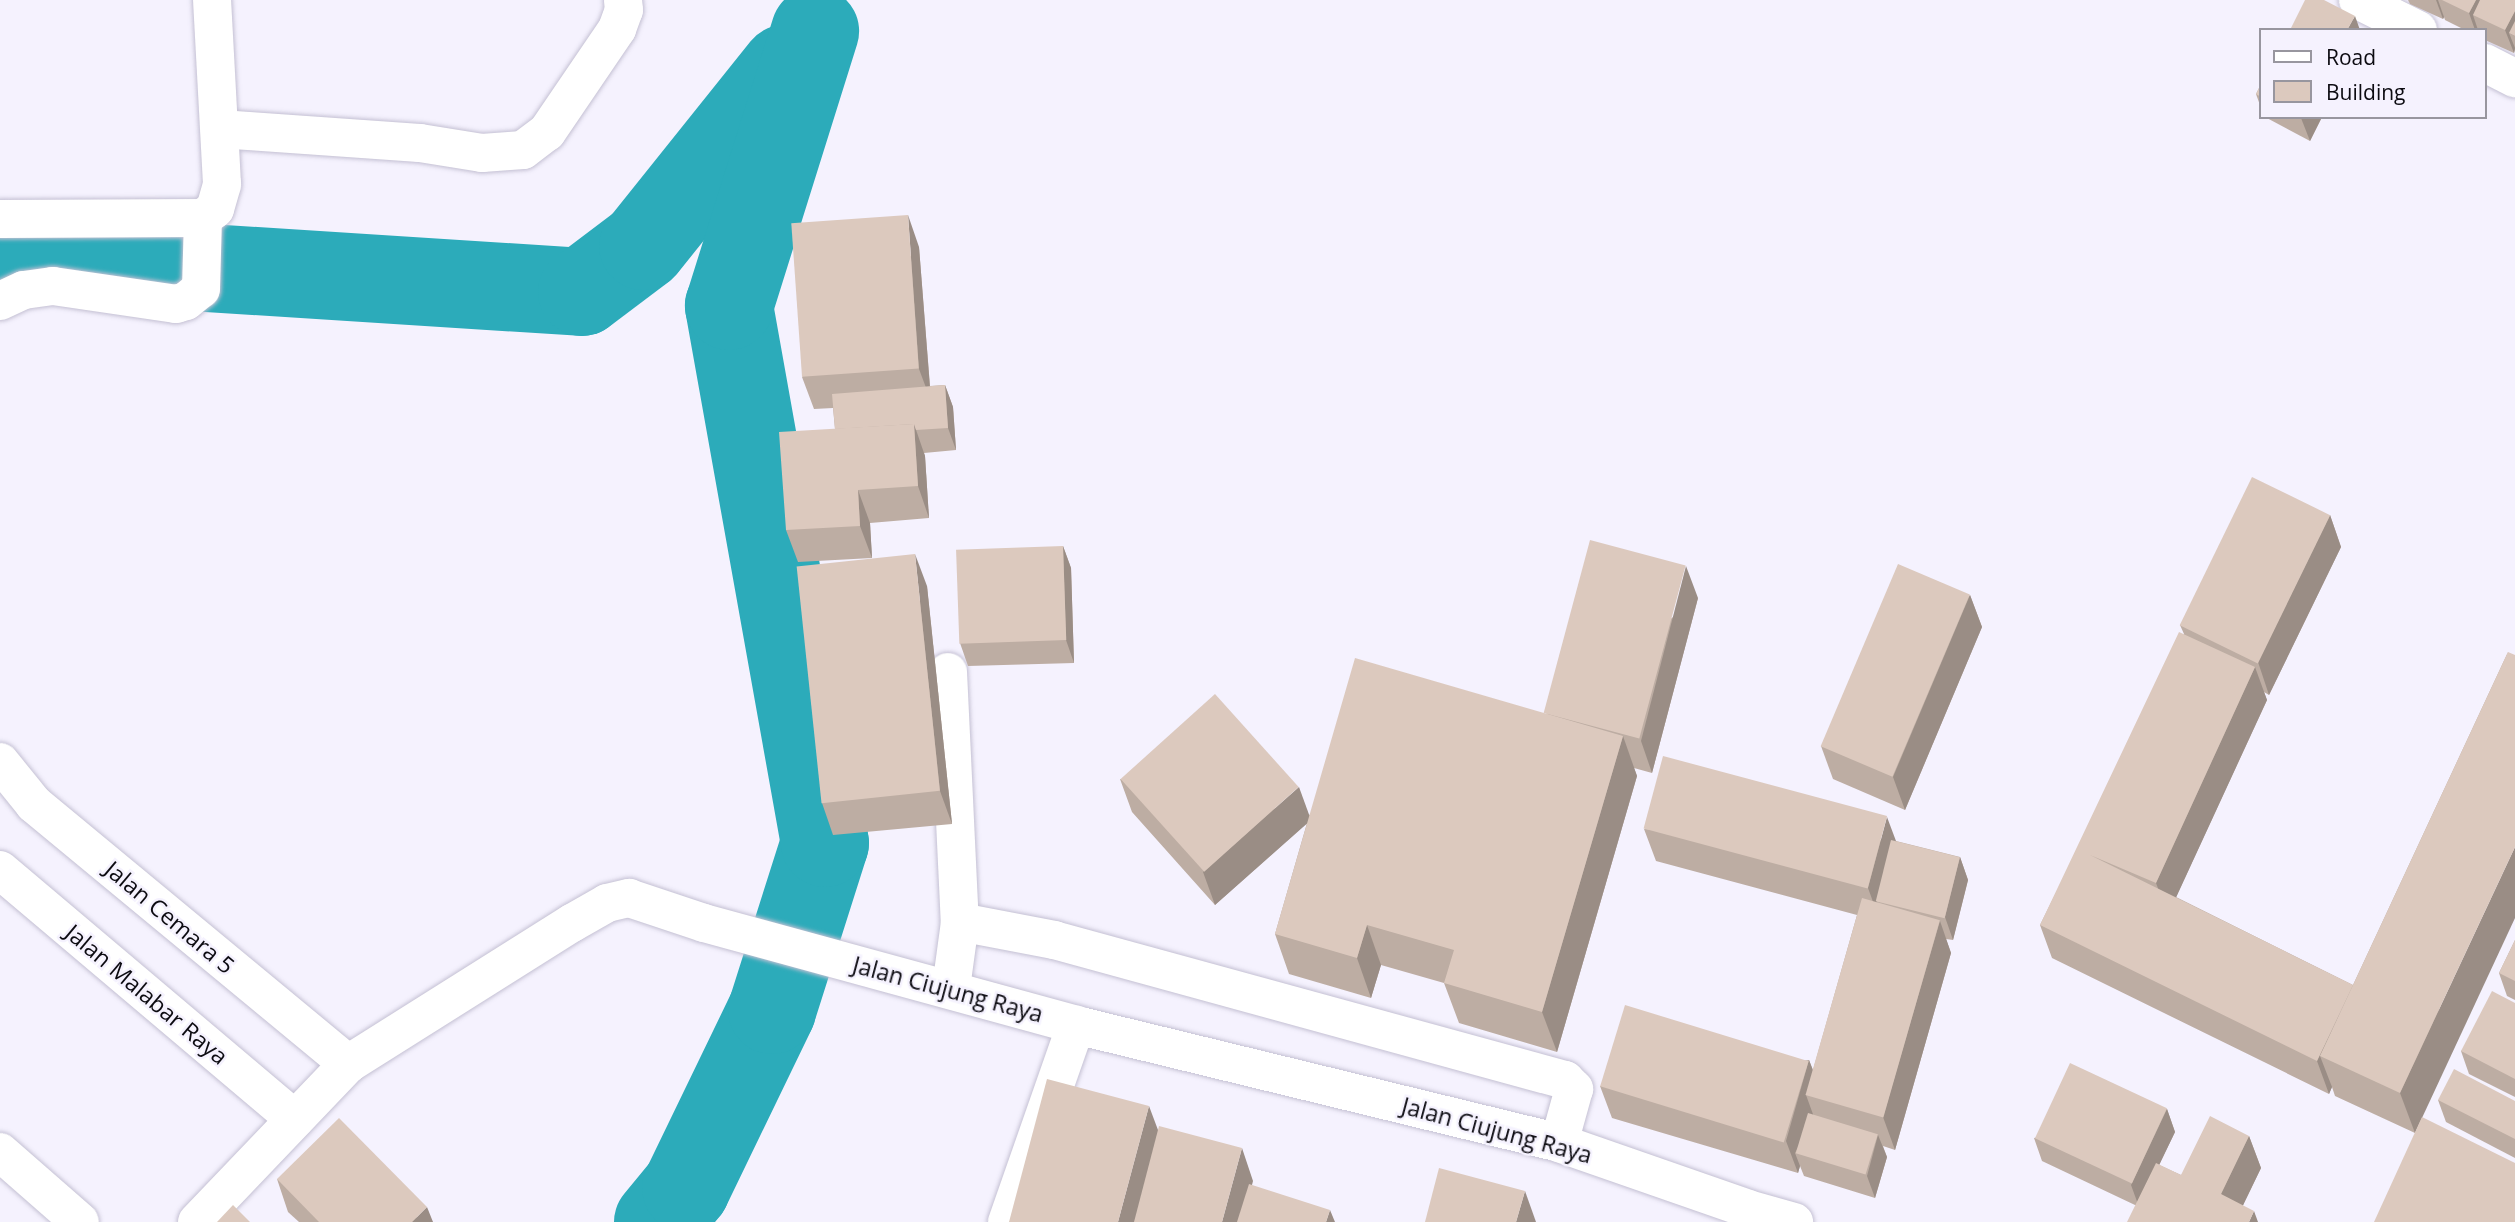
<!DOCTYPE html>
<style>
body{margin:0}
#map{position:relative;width:2515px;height:1222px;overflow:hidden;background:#f5f2fe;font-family:"Open Sans",sans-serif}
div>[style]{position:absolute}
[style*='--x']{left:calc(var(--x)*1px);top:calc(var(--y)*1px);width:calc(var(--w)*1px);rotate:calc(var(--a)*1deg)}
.river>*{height:88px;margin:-44px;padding:0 44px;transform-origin:44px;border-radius:44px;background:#2cabba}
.roads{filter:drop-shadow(0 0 2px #c4c0d3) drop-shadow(0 0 2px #c4c0d3)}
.minor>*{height:38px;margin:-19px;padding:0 19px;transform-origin:19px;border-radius:19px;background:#fff}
.wall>*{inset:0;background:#bdada3}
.shaded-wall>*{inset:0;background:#9a8d85}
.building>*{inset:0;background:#dcc9be;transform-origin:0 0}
span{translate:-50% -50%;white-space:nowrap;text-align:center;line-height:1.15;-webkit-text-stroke:5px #f5f2fe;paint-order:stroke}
.street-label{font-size:23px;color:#0c0b11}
.legend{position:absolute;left:2259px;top:28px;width:228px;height:91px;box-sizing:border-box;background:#f5f2fe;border:2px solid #98969f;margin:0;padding:9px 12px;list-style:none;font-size:21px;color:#0c0b11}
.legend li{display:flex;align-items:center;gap:14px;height:35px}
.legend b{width:35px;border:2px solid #98969f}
</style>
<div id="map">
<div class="river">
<i style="--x:0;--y:270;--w:39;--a:-19"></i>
<i style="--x:37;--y:257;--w:546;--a:3.67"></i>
<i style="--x:582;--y:292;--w:76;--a:-37"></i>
<i style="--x:643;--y:246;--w:227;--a:-51.3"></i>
<i style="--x:658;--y:1222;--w:44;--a:-50.5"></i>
<i style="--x:686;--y:1188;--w:198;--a:-64.2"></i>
<i style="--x:772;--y:1010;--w:175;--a:-72.4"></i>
<i style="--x:825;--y:843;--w:546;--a:-100.14"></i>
<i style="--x:729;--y:306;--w:288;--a:-72.6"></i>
</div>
<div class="roads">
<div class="minor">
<i style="--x:2358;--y:0;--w:67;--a:26.6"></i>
<i style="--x:2485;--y:63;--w:34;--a:27"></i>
<i style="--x:220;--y:129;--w:200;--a:4"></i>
<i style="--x:420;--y:143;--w:63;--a:9.2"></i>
<i style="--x:482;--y:153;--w:41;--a:-4.2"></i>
<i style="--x:523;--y:150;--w:30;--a:-37"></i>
<i style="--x:547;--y:132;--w:125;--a:-55.8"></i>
<i style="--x:617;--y:29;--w:20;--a:-70"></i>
<i style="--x:624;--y:10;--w:10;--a:-96"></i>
<i style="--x:0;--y:219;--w:203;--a:-0.3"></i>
<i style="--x:203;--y:218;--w:15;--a:-37"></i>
<i style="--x:215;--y:209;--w:26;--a:-74"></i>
<i style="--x:222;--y:184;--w:184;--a:-93.1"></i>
<i style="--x:0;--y:301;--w:26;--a:-25"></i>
<i style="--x:24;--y:290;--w:29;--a:-8"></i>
<i style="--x:53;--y:286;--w:124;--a:8.3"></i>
<i style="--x:176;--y:304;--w:10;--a:-17"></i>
<i style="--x:186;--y:301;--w:19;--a:-39"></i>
<i style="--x:201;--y:289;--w:71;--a:-88.4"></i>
<i style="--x:948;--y:672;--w:250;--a:87.3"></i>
<i style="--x:960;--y:922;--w:96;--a:10.8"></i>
<i style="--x:1054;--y:940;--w:530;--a:15.32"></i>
<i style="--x:1565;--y:1080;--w:13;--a:45"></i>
<i style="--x:1574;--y:1089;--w:56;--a:105.5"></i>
<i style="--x:0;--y:762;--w:54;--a:51"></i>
<i style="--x:34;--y:804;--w:408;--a:39.6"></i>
<i style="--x:0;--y:870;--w:386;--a:40.2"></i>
<i style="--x:951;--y:988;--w:67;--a:-82.2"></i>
<i style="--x:0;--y:1152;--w:106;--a:41.2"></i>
<i style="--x:197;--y:1222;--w:219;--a:-46.3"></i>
<i style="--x:348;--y:1064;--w:265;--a:-32.2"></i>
<i style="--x:572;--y:923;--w:40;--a:-29.7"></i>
<i style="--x:607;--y:903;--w:23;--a:-13"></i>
<i style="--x:629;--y:898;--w:79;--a:18.4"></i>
<i style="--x:704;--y:923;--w:386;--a:15.3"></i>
<i style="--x:1076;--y:1025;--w:497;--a:13.7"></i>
<i style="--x:1559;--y:1143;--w:200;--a:19.2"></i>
<i style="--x:1748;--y:1209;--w:48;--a:15.8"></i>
<i style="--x:1007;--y:1222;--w:209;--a:-70.7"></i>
</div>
</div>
<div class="wall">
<i style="clip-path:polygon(2408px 0,2515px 0,2515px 50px,2514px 53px,2485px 40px,2485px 30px,2465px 30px,2445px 20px,2444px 17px,2443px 19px,2410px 4px)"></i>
<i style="clip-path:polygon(2261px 84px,2261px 108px,2256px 94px)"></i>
<i style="clip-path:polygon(2265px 117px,2322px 117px,2310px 141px)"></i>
<i style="clip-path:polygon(919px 247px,930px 386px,945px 385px,953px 407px,956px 450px,924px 453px,925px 456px,929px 518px,870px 523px,872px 558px,798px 562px,786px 530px,835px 429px,833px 408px,814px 409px,802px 377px)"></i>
<i style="clip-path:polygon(2330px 515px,2341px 547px,2269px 695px,2264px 692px,2267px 700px,2176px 897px,2353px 985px,2508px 652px,2415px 1133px,2335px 1096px,2332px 1087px,2329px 1094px,2052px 958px,2040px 925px,2184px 634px,2180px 625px)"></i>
<i style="clip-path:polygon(1063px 546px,1071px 568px,1074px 663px,968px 666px,960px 643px)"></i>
<i style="clip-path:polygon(927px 586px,952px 824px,833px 835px,822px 803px)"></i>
<i style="clip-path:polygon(1970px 595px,1982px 627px,1905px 810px,1833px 779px,1821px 746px)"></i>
<i style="clip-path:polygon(1698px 598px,1652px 773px,1634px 768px,1637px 776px,1557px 1052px,1459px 1023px,1444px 983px,1381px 965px,1371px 998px,1289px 974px,1275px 934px,1307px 823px,1215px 905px,1132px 812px,1120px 779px,1309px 815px,1546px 714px)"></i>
<i style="clip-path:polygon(1644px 829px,1896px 841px,1960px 857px,1968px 880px,1953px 940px,1946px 939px,1951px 953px,1895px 1150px,1883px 1146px,1887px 1157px,1875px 1198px,1804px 1176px,1800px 1166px,1798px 1173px,1612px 1118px,1600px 1086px,1809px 1060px,1813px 1070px,1857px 915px,1656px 861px)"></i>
<i style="clip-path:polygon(2515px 940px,2515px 1000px,2507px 996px,2499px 973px)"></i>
<i style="clip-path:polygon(2515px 1003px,2515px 1097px,2469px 1074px,2461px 1051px)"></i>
<i style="clip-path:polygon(2438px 1100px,2515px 1101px,2515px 1158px,2446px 1122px)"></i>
<i style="clip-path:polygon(2167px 1109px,2175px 1132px,2159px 1165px,2181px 1175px,2249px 1136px,2261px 1168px,2243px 1205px,2135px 1205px,2042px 1161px,2034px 1138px)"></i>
<i style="clip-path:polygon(277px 1179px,433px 1222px,299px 1222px,288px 1212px)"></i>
</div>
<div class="shaded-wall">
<i style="clip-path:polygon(2436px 0,2438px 0,2444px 17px,2443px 19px)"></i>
<i style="clip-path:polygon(2476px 0,2495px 0,2473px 15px,2478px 30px,2475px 30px,2469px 13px)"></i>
<i style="clip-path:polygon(2515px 11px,2515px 36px,2509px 33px,2515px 48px,2514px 53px,2505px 30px)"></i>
<i style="clip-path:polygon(2355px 16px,2360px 30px,2347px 30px)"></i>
<i style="clip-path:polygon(2302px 117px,2322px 117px,2310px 141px,2301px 118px)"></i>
<i style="clip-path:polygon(908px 215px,919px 247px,931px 401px,919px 369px)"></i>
<i style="clip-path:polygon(945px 385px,953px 407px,956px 450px,948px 428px)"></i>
<i style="clip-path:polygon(914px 424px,925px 456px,929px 518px,918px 486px)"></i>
<i style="clip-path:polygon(858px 490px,870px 523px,872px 558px,860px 526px)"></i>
<i style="clip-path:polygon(2330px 515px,2341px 547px,2269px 695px,2258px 662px)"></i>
<i style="clip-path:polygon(1063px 546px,1071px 568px,1074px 663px,1066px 640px)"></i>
<i style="clip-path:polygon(915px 554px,927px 586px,952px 824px,940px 791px)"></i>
<i style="clip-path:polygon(1686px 566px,1698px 598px,1652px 773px,1641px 741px)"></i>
<i style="clip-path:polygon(1970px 595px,1982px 627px,1905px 810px,1893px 777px)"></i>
<i style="clip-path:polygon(2255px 667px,2267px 700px,2168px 915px,2156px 883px)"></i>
<i style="clip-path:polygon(1623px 736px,1637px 776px,1557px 1052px,1542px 1012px)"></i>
<i style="clip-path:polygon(1299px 787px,1311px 820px,1215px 905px,1203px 872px)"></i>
<i style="clip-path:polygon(1887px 817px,1899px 849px,1877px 901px,1880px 921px,1868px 888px)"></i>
<i style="clip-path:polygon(2515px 847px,2515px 918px,2415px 1133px,2400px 1093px)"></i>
<i style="clip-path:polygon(1960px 857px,1968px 880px,1953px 940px,1945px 917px)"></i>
<i style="clip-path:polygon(1940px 921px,1951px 953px,1895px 1150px,1883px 1117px)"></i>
<i style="clip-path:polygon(1367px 925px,1381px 965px,1371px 998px,1357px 958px)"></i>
<i style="clip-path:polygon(2354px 985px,2320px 1056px,2332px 1087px,2329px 1094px,2317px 1061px)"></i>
<i style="clip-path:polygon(1809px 1060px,1821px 1092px,1806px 1095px,1814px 1117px,1795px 1153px,1800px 1166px,1798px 1173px,1786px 1141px)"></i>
<i style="clip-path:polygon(1149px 1106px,1161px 1138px,1139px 1222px,1118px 1222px)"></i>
<i style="clip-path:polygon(2167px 1109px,2175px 1132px,2139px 1207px,2131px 1185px)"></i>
<i style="clip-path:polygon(1878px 1135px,1887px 1157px,1875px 1198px,1867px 1176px)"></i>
<i style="clip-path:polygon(2249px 1136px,2261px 1168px,2235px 1222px,2221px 1194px)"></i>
<i style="clip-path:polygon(1242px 1148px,1253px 1181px,1243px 1222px,1222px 1222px)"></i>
<i style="clip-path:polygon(1525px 1191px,1536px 1222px,1516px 1222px)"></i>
<i style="clip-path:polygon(427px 1207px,433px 1222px,412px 1222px)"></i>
<i style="clip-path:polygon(1330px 1210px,1335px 1222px,1326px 1222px)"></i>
<i style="clip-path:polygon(2254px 1211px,2258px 1222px,2249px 1222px)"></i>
</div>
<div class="building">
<i style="clip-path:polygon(2305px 0,2324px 0,2355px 16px,2347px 30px,2290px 30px)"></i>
<i style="clip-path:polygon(2442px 0,2476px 0,2469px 13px)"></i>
<i style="clip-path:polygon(2480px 0,2515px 0,2515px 11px,2505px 30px,2473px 15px)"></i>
<i style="clip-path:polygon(2515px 21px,2515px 36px,2509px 33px)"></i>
<i style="clip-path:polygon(2261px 84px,2261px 97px,2256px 94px)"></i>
<i style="left:908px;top:215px;width:154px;height:117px;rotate:86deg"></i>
<i style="clip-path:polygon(945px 385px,948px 428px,916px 430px,914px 424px,835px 429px,832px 394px)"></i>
<i style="clip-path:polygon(914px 424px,918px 486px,858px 490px,860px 526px,786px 530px,779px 432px)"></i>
<i style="left:2252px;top:477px;width:87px;height:165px;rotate:26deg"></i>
<i style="left:1590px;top:540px;width:99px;height:179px;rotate:15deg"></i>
<i style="left:1063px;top:546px;width:94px;height:107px;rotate:88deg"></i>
<i style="left:915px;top:554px;width:238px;height:119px;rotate:84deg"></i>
<i style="left:1898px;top:564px;width:78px;height:198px;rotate:23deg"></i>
<i style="clip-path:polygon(2179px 632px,2255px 667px,2156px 883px,2090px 855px,2353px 985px,2317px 1061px,2040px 925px)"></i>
<i style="clip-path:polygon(2508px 652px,2515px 655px,2515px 847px,2400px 1093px,2320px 1056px)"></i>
<i style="clip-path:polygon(1355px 658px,1623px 736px,1542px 1012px,1444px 983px,1454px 950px,1367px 925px,1357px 958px,1275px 934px)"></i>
<i style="left:1215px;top:694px;width:125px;height:127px;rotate:48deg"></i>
<i style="left:1663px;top:756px;width:232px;height:75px;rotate:15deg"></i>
<i style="left:1891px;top:840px;width:71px;height:63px;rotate:14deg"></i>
<i style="left:1862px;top:898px;width:81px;height:205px;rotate:16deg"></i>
<i style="clip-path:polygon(2515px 940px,2515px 981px,2499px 973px)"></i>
<i style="clip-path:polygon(2492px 991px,2515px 1003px,2515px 1079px,2461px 1051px)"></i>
<i style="left:1625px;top:1005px;width:192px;height:85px;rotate:17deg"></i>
<i style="left:2070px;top:1063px;width:107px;height:83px;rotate:25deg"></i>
<i style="clip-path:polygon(2454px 1069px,2515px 1101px,2515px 1139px,2438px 1100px)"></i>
<i style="clip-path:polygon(1047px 1079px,1149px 1106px,1118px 1222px,1009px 1222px)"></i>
<i style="left:1808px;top:1113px;width:73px;height:42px;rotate:17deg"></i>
<i style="clip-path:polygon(2210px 1116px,2249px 1136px,2221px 1194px,2254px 1211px,2249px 1222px,2127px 1222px,2156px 1163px,2181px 1175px)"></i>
<i style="clip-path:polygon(2422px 1117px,2515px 1163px,2515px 1222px,2374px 1222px)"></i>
<i style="clip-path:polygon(339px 1118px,427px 1207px,412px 1222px,319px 1222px,277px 1179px)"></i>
<i style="clip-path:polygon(1159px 1126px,1242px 1148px,1222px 1222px,1134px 1222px)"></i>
<i style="clip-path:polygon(1439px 1168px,1525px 1191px,1516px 1222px,1425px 1222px)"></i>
<i style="clip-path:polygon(1249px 1184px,1330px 1210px,1326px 1222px,1237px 1222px)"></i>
<i style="clip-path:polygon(233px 1205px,250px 1222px,217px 1222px)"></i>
</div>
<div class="street-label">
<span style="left:170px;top:917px;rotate:40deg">Jalan Cemara 5</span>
<span style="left:948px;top:989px;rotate:15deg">Jalan Ciujung Raya</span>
<span style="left:147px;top:994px;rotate:40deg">Jalan Malabar Raya</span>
<span style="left:1497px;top:1130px;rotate:15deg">Jalan Ciujung Raya</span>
</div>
<ul class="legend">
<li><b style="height:9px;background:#fff"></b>Road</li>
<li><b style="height:19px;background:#dcc9be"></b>Building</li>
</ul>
</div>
